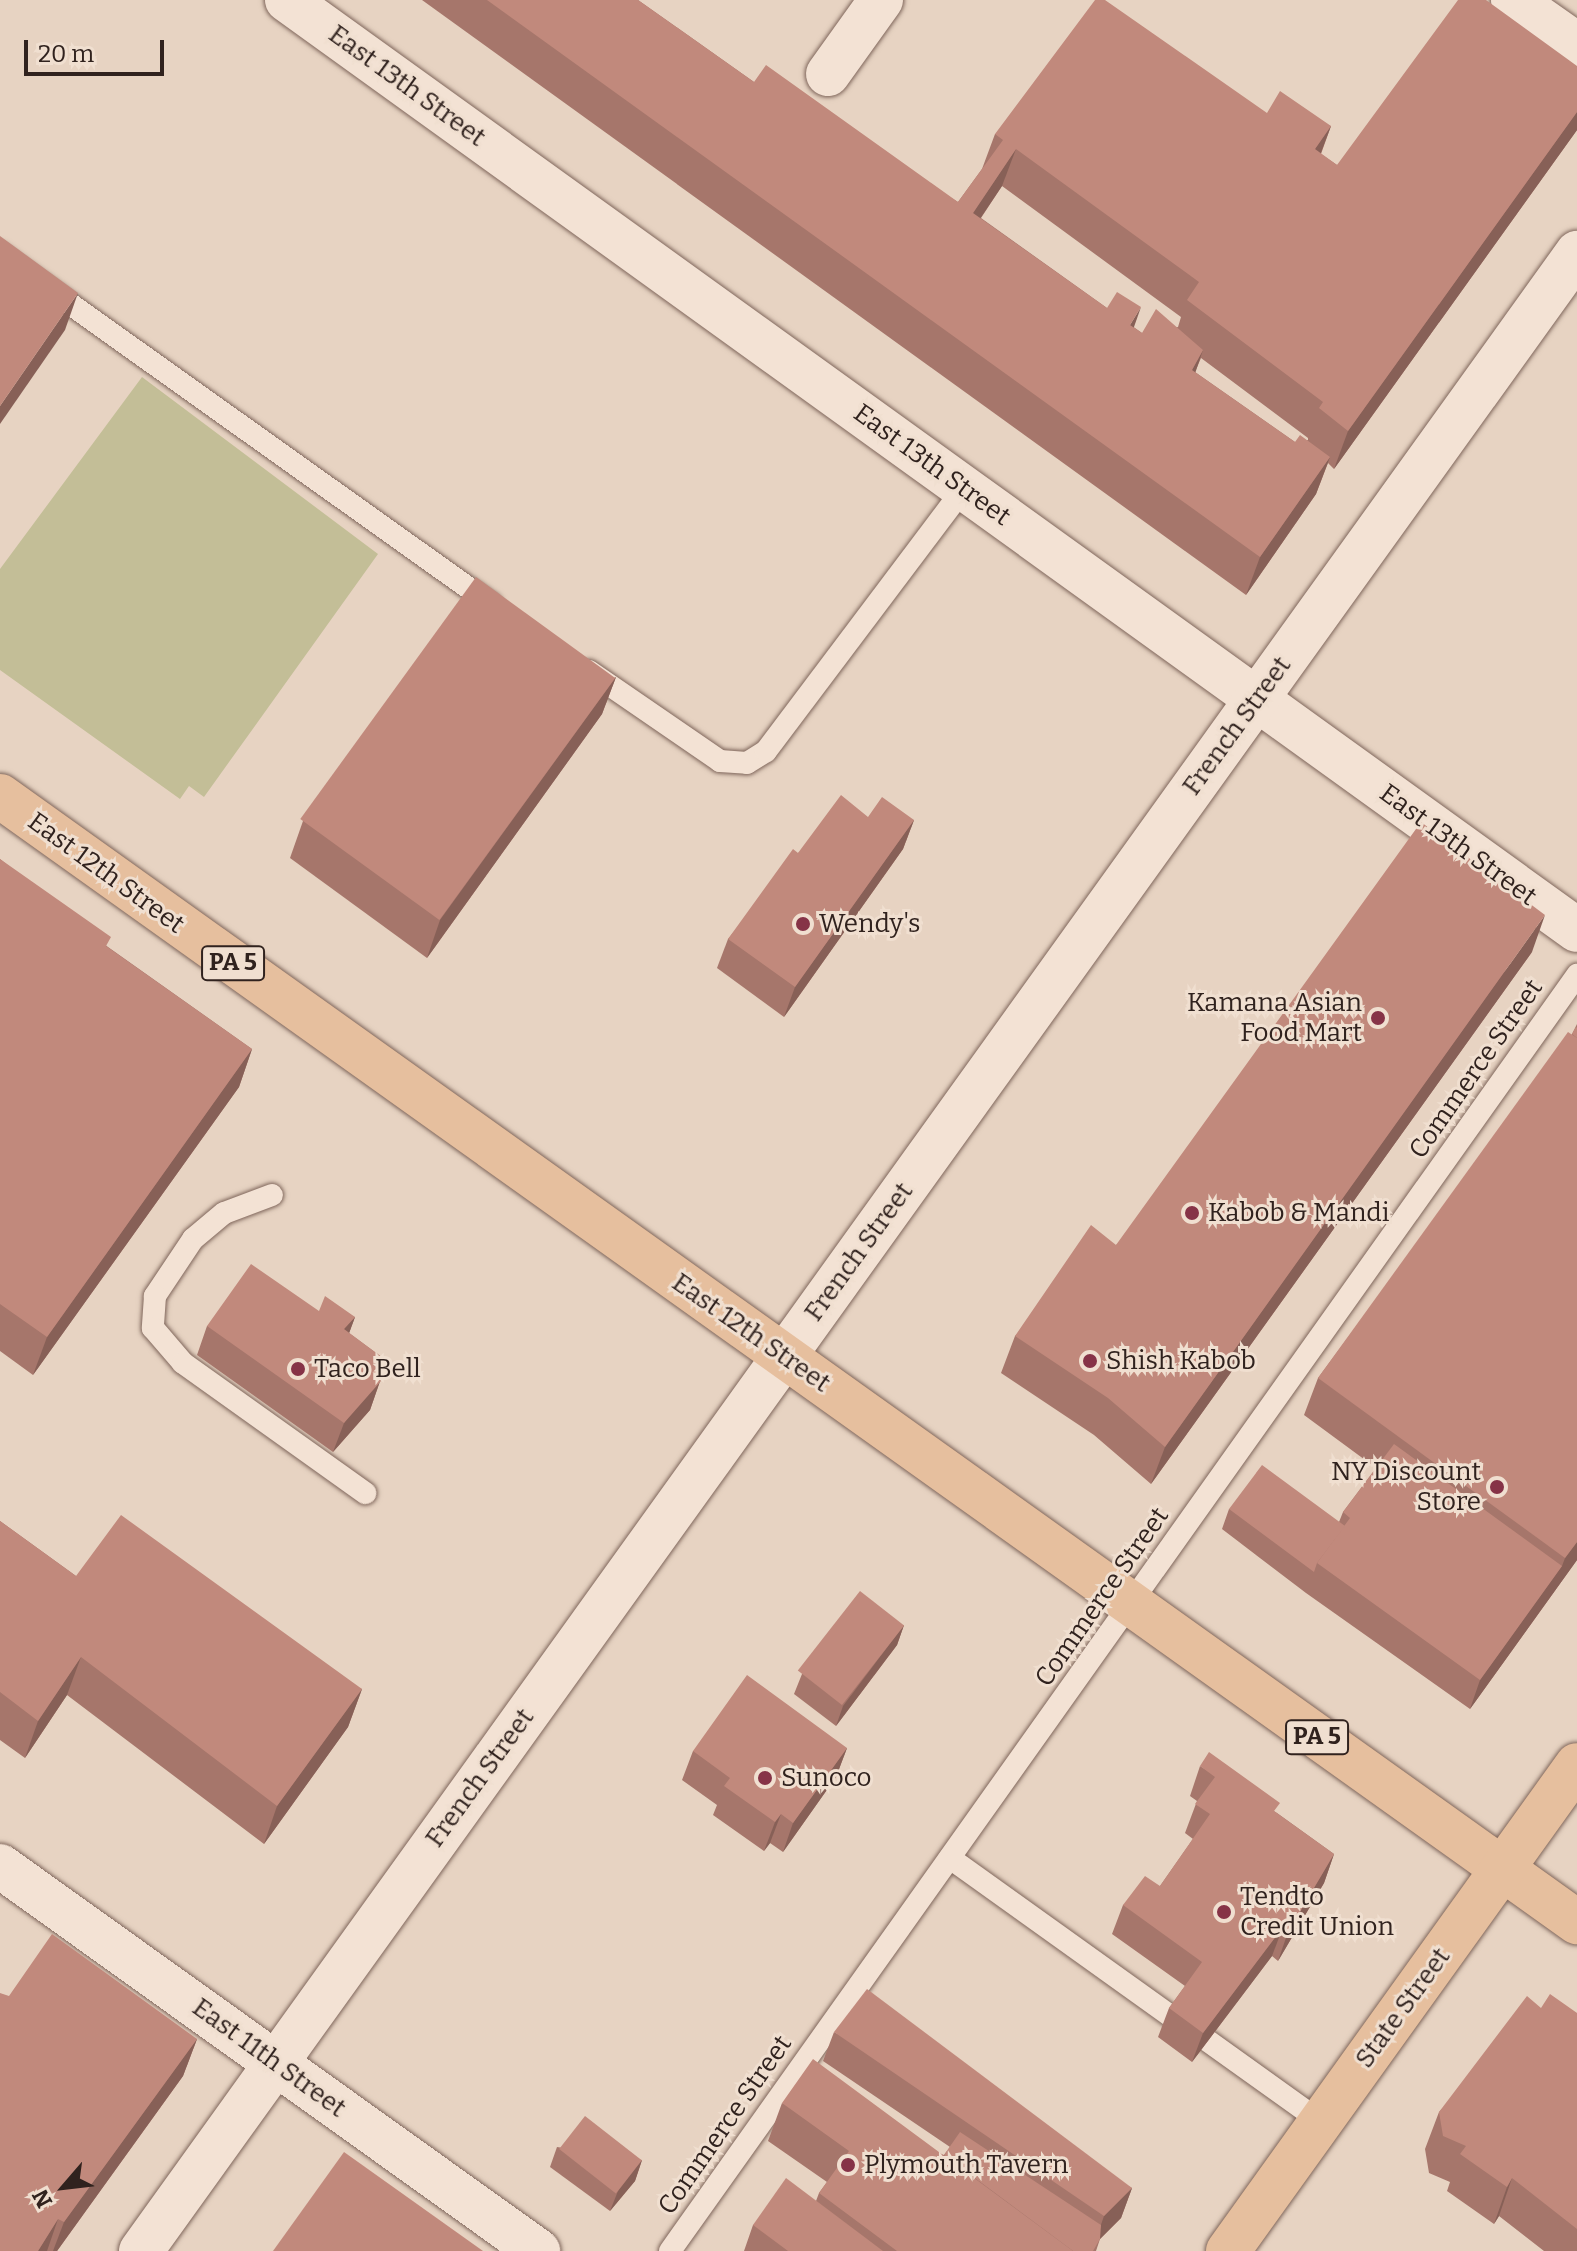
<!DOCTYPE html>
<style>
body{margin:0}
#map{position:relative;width:1577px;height:2251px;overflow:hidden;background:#e7d3c2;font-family:Bitter,serif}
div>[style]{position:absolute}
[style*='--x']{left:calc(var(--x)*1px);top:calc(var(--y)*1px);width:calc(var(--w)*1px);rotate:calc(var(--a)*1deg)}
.green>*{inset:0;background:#c3be97}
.roads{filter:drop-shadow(0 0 2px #7f665b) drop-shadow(0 0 2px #7f665b)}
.lane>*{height:22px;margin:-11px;padding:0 11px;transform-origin:11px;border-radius:11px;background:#f3e2d4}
.street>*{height:44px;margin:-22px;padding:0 22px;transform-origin:22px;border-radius:22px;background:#f3e2d4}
.secondary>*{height:44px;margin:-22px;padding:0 22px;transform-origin:22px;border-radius:22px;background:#f3e2d4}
.primary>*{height:44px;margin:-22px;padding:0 22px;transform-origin:22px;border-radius:22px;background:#e6bf9e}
.wall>*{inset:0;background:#a6766b}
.shaded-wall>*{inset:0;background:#876057}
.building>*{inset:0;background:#c1897c;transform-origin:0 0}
.dots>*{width:22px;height:22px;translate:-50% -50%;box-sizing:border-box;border:4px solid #f0dfd0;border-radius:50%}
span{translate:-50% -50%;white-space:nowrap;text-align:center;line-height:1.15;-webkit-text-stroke:6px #f0dfd0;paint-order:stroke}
.shield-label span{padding:2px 6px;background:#f0dfd0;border:2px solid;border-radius:6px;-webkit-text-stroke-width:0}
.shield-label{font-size:24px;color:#30221e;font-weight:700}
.street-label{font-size:26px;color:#30221e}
.poi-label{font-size:26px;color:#30221e}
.left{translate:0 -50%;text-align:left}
.right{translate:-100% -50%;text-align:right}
.north{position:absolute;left:24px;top:2147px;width:80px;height:80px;-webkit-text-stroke:6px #f0dfd0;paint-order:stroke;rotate:242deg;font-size:22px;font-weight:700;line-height:32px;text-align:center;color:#30221e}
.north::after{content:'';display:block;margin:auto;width:28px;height:36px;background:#30221e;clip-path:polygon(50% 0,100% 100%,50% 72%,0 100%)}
.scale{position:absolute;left:24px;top:40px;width:140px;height:36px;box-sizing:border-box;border:4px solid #30221e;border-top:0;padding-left:10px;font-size:24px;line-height:28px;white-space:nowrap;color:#30221e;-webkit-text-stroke:6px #f0dfd0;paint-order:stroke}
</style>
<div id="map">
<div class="green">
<i style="clip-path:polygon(142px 377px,378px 554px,204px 797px,189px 786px,180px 799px,0 670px,0 569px)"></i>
</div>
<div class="roads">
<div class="lane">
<i style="--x:0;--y:254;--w:603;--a:35.48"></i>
<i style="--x:589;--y:671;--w:159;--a:34.5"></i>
<i style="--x:720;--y:761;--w:27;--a:4"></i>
<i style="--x:747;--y:763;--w:22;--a:-32"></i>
<i style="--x:766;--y:751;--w:329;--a:-53"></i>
<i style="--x:272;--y:1195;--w:51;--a:159.4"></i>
<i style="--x:224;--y:1213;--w:40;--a:140"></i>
<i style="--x:193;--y:1239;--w:69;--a:123.7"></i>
<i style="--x:155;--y:1296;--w:32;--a:94"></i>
<i style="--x:153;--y:1328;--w:46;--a:49.4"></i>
<i style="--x:183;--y:1363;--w:224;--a:35.5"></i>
<i style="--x:950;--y:1858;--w:273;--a:35.6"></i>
<i style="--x:1208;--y:2041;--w:139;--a:35.6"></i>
<i style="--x:670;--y:2251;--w:1566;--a:-54.59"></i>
</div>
<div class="street">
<i style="--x:287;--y:0;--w:1590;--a:35.79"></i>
<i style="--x:1513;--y:0;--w:78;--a:35.1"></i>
<i style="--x:828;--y:74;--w:91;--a:-54.4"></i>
<i style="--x:0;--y:1866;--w:662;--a:35.59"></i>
</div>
<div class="secondary">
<i style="--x:141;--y:2251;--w:2461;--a:-54.29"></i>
</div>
<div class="primary">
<i style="--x:0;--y:796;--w:1938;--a:35.53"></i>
<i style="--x:1228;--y:2251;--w:598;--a:-54.32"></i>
</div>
</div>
<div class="wall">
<i style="clip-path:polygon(evenodd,422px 0,638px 0,754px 82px,958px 202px,982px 169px,995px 134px,1267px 113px,1331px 126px,1321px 154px,1337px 165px,1577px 66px,1577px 130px,1334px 469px,1328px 463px,1316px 494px,1246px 595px,422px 0,1002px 186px,1181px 317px,1178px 327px,1142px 333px,981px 218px,1002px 186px,422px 0,1201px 358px,1308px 438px,1308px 440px,1295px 442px,1195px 372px,1201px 358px)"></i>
<i style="clip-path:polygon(616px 677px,602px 714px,427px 958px,290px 858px,303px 821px)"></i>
<i style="clip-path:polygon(868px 817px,914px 820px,903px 849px,784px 1017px,717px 968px,728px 939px,798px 853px)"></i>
<i style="clip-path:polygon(0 859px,108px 947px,252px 1049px,239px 1087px,33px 1375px,0 1351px)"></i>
<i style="clip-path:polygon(1532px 952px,1151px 1484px,1094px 1435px,1001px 1373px,1015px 1336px,1116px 1245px)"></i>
<i style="clip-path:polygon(1577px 1024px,1577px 1560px,1470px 1709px,1306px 1593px,1222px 1529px,1229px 1509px,1339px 1522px,1343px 1512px,1376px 1468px,1304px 1415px,1318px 1378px,1572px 1034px)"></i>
<i style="clip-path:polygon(319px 1311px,355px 1317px,349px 1333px,387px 1361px,370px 1410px,333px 1452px,197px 1355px,207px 1326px)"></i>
<i style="clip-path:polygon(0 1521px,76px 1576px,362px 1689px,348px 1727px,264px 1844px,67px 1695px,25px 1758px,0 1740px)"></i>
<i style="clip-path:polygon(904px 1625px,897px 1645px,836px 1726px,794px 1694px,802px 1674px)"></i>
<i style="clip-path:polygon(847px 1748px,836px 1777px,783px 1852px,770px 1843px,764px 1851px,713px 1815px,717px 1805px,682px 1780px,693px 1751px)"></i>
<i style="clip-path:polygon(1200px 1766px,1277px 1813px,1334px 1854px,1324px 1883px,1278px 1961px,1272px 1956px,1192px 2062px,1158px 2037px,1169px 2008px,1185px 1986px,1112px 1934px,1123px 1905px,1160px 1886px,1193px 1839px,1185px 1833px,1197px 1801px,1190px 1796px)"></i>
<i style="clip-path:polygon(9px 1996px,197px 2039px,183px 2076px,57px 2251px,0 2251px)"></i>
<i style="clip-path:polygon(1541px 2008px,1577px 2013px,1577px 2251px,1544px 2251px,1499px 2216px,1494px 2224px,1447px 2191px,1450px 2182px,1429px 2173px,1425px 2149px,1439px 2112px)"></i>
<i style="clip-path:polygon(834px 2032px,1132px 2188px,1121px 2218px,1100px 2239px,1096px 2251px,744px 2251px,753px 2225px,816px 2201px,819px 2193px,827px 2182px,768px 2141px,782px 2103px,944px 2155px,950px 2147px,823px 2061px)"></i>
<i style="clip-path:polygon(557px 2147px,642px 2160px,635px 2181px,610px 2211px,550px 2167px)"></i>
</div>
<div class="shaded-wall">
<i style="clip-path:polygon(1577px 112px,1577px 130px,1334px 469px,1348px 431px)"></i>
<i style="clip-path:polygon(1331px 126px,1317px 163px,1315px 149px)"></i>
<i style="clip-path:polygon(1016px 149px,1002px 186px,959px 250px,973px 213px)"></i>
<i style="clip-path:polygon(78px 293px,65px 330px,0 424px,0 406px)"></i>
<i style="clip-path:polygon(1141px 307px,1128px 344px,1130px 325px)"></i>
<i style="clip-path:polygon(1203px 350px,1190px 388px,1192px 370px)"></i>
<i style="clip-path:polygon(1330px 457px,1316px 494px,1246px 595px,1260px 557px)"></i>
<i style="clip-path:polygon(616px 677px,602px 714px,427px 958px,440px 920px)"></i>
<i style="clip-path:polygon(914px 820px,903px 849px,784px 1017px,795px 987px)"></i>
<i style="clip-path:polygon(1545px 915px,1532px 952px,1151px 1484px,1165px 1447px)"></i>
<i style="clip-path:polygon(252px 1049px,239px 1087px,33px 1375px,47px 1337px)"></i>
<i style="clip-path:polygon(355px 1317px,344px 1347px,344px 1329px)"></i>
<i style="clip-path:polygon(387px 1361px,370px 1410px,333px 1452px,344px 1423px)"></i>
<i style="clip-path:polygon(1577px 1542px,1577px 1560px,1470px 1709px,1480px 1680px,1562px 1566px,1565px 1558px)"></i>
<i style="clip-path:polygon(904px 1625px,897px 1645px,836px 1726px,843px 1706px)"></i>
<i style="clip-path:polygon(81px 1657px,67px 1695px,25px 1758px,38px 1721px)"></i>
<i style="clip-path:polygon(362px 1689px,348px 1727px,264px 1844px,277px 1806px)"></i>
<i style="clip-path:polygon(847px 1748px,836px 1777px,783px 1852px,793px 1823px)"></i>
<i style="clip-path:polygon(781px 1814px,770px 1843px,764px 1851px,775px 1822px)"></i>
<i style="clip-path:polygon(1334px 1854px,1324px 1883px,1278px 1961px,1288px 1932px)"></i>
<i style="clip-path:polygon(1283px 1927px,1272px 1956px,1192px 2062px,1203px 2033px)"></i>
<i style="clip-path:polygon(197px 2039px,183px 2076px,57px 2251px,53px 2251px,64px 2222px)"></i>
<i style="clip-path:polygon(642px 2160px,635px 2181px,610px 2211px,618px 2191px)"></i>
<i style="clip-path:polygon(1512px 2178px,1499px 2216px,1494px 2224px,1507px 2187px)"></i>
<i style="clip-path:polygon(1132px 2188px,1121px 2218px,1094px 2245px,1104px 2216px)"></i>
<i style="clip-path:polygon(58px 2219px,47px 2251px,38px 2251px)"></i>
</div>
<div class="building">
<i style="clip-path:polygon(487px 0,638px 0,754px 82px,766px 65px,958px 202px,1003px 140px,995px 134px,1095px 0,1105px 0,1267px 113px,1280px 91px,1331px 126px,1315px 149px,1337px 165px,1458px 0,1486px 0,1577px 66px,1577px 112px,1348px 431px,1319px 408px,1323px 402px,1187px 300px,1199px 282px,1016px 149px,973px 213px,1107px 308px,1117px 292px,1141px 307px,1130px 325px,1142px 333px,1156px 309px,1203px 350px,1192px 370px,1295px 442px,1300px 435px,1330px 457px,1260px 557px)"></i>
<i style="clip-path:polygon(0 236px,78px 293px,0 406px)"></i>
<i style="left:476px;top:577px;width:172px;height:299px;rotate:36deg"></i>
<i style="clip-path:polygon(841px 795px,868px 817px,882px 797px,914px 820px,795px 987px,728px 939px,793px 849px,798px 853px)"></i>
<i style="clip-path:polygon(1421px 822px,1545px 915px,1165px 1447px,1108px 1398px,1015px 1336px,1091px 1225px,1116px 1245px)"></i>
<i style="clip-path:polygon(0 859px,111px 937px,106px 946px,252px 1049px,47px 1337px,0 1304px)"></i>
<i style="clip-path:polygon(1576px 1027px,1577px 1028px,1577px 1038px,1572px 1034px)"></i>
<i style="clip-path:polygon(1568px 1032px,1577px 1038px,1577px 1542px,1565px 1558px,1318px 1378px)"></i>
<i style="clip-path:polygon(251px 1264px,319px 1311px,325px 1296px,355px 1317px,344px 1329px,387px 1361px,376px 1377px,381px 1381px,344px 1423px,207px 1326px)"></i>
<i style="clip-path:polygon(1394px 1444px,1562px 1566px,1480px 1680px,1317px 1563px,1350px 1518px,1343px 1512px)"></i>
<i style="clip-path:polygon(1262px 1465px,1345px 1526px,1317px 1563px,1314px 1572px,1229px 1509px)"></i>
<i style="clip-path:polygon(121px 1515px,362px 1689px,277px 1806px,81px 1657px,38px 1721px,0 1692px,0 1521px,76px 1576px)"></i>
<i style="left:860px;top:1591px;width:56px;height:101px;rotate:38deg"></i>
<i style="clip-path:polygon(747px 1675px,847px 1748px,793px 1823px,781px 1814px,775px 1822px,724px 1786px,730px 1778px,693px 1751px)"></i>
<i style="clip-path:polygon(1209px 1752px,1280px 1803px,1274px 1811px,1334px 1854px,1288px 1932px,1283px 1927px,1203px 2033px,1169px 2008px,1202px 1962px,1123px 1905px,1145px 1876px,1160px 1886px,1210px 1814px,1195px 1804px,1215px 1777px,1200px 1766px)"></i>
<i style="clip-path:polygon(52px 1934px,197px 2039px,64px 2222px,58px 2219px,38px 2251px,0 2251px,0 1993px,9px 1996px)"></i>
<i style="clip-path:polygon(867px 1989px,1132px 2188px,1104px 2216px,834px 2032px)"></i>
<i style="clip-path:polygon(1550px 1994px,1577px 2013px,1577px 2229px,1512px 2178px,1507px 2187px,1460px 2154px,1466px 2146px,1443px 2136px,1439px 2112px,1527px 1996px,1541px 2008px)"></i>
<i style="clip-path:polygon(813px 2059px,1073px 2251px,897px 2251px,819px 2193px,849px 2151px,782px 2103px)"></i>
<i style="left:585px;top:2116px;width:72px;height:42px;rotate:38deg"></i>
<i style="clip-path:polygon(960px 2132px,1101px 2225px,1100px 2239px,1093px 2251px,1073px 2251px,944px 2155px)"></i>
<i style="clip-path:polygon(344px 2152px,483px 2251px,273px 2251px)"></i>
<i style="clip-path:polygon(786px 2178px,883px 2251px,788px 2251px,753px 2225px)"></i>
</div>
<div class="dots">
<i style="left:803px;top:924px;background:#863347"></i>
<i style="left:1378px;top:1018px;background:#863347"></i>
<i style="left:1192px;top:1213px;background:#863347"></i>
<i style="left:1090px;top:1361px;background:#863347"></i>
<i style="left:298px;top:1369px;background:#863347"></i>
<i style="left:1497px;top:1487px;background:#863347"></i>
<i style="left:765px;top:1778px;background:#863347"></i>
<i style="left:1224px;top:1912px;background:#863347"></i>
<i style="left:848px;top:2165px;background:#863347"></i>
</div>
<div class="shield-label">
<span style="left:233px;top:963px">PA 5</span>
<span style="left:1317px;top:1737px">PA 5</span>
</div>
<div class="street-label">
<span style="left:407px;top:86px;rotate:36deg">East 13th Street</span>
<span style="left:932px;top:465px;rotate:36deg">East 13th Street</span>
<span style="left:1237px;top:726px;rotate:-54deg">French Street</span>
<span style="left:1458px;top:845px;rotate:36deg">East 13th Street</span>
<span style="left:106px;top:873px;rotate:36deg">East 12th Street</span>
<span style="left:1476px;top:1069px;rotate:-55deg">Commerce Street</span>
<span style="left:859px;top:1252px;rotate:-54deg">French Street</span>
<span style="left:751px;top:1333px;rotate:35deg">East 12th Street</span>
<span style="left:1102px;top:1597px;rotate:-55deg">Commerce Street</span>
<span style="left:480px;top:1778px;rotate:-54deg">French Street</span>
<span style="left:1403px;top:2008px;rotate:-54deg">State Street</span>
<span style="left:269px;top:2058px;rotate:36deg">East 11th Street</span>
<span style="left:725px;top:2125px;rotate:-55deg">Commerce Street</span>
</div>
<div class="poi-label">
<span class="left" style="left:819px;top:924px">Wendy's</span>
<span class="right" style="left:1362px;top:1018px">Kamana Asian<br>Food Mart</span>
<span class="left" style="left:1208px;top:1213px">Kabob &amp; Mandi</span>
<span class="left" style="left:1106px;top:1361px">Shish Kabob</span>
<span class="left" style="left:314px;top:1369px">Taco Bell</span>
<span class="right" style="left:1481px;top:1487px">NY Discount<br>Store</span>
<span class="left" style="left:781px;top:1778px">Sunoco</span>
<span class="left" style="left:1240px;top:1912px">Tendto<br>Credit Union</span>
<span class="left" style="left:864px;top:2165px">Plymouth Tavern</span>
</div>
<div class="north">N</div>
<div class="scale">20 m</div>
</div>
